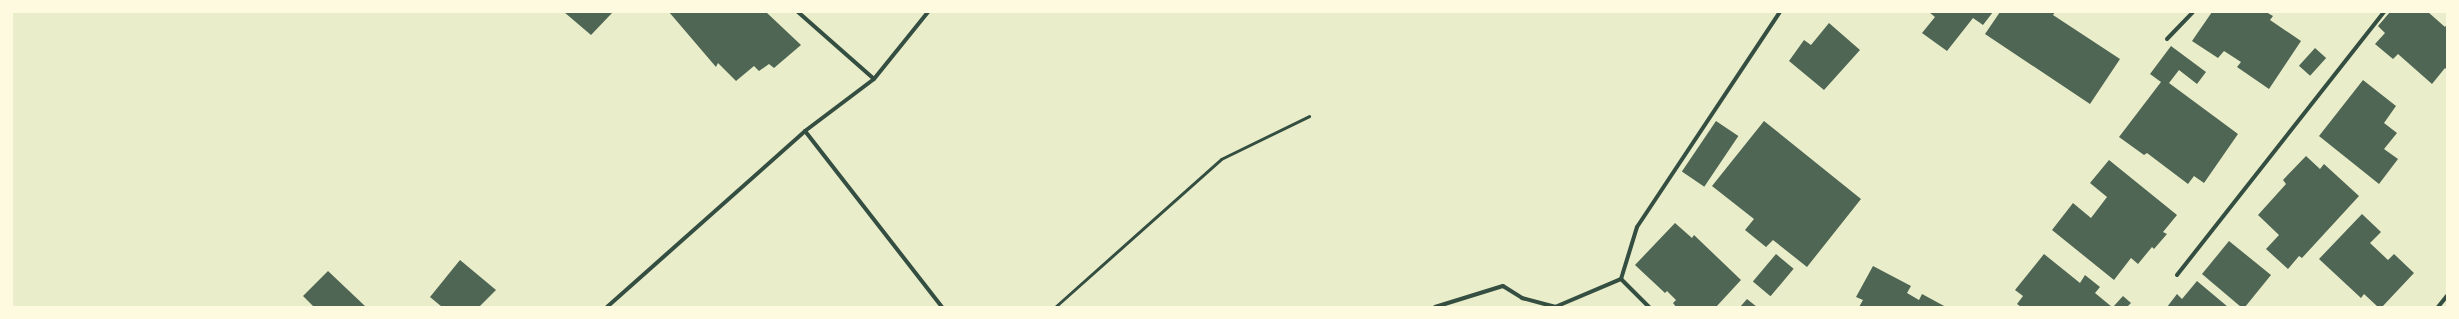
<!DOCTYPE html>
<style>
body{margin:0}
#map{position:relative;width:2459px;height:319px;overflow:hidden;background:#e9edc9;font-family:Ubuntu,sans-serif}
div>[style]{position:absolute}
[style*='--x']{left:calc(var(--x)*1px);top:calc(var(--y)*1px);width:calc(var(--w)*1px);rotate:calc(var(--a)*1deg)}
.building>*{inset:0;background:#4f6655;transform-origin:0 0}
.service>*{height:3px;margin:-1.5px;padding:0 1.5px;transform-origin:1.5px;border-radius:1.5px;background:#344e41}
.minor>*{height:4px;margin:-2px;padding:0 2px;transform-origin:2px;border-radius:2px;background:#344e41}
span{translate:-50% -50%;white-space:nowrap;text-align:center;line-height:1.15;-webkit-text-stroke:3px #fefae0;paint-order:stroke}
.frame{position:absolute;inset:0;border:13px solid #fefae0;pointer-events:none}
</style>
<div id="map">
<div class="building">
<i style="clip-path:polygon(564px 12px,613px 12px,591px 35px)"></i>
<i style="clip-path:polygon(669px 12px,766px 12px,801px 45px,774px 68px,769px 64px,759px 71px,754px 66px,736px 81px,718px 63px,716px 67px)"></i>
<i style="clip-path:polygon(1929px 12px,1993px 12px,1983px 25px,1973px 18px,1947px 51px,1922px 33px,1935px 17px)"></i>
<i style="clip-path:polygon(2000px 12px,2055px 12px,2053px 15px,2120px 59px,2090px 104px,1985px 34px)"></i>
<i style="clip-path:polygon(2212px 12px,2266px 12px,2273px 16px,2270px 20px,2301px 41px,2269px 89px,2237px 67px,2241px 62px,2224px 51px,2218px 58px,2192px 41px)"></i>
<i style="clip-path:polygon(2390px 12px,2428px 12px,2445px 27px,2447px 24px,2447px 70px,2445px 68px,2432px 84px,2398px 54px,2393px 59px,2375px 44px,2385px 33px,2378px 26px)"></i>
<i style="clip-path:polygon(1829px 23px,1860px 50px,1824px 90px,1789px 61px,1804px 40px,1811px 45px)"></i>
<i style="clip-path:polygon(2171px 46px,2206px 72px,2197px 84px,2179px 70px,2169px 83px,2238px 134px,2204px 183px,2194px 176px,2188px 184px,2147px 153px,2144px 155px,2119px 137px,2161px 82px,2150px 74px)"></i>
<i style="left:2315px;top:48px;width:15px;height:24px;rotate:42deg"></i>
<i style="clip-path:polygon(2363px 80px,2396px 106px,2384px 123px,2397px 133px,2384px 149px,2398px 159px,2379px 184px,2319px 136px)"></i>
<i style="left:1716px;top:121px;width:27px;height:61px;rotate:34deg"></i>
<i style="clip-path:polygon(1764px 121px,1861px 199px,1807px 267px,1773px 240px,1766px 247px,1745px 230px,1754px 219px,1712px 186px)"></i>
<i style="clip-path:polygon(2306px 156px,2320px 169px,2324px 164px,2359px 196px,2302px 258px,2299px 256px,2288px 269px,2266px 249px,2279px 235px,2258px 215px,2286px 184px,2283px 180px)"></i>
<i style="clip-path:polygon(2109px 160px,2177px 215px,2163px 232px,2167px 234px,2154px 249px,2152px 247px,2138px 264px,2131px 258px,2114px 280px,2052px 230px,2073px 203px,2091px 218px,2107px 197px,2090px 183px)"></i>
<i style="clip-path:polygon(2362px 214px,2381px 232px,2370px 243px,2388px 260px,2394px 254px,2414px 273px,2382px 307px,2378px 307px,2364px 294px,2361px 298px,2319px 259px)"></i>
<i style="clip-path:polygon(1675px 223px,1692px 238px,1694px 235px,1741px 280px,1716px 307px,1676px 307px,1673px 303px,1676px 300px,1667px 291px,1665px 293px,1635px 265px)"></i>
<i style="clip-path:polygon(2229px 241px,2271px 275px,2245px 307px,2241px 307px,2202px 274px)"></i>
<i style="left:1776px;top:254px;width:23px;height:36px;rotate:40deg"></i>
<i style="clip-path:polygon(2044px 254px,2080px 283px,2085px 275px,2100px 287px,2095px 293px,2112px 307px,2021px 307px,2017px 304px,2023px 296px,2015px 290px)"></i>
<i style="clip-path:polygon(460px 260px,496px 290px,479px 307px,442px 307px,430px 297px)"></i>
<i style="clip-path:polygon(1873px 266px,1911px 286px,1907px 293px,1919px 300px,1922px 294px,1946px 307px,1859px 307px,1863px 300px,1856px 297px)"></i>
<i style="clip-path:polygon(328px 271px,366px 307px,314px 307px,303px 296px)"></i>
<i style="clip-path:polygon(2197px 281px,2228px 307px,2167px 307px,2177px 294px,2182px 299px)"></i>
<i style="clip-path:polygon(2123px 296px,2131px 303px,2127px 307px,2113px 307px)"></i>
<i style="clip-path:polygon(1747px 299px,1757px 307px,1740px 307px)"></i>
</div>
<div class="service">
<i style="--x:1055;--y:307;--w:222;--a:-41.7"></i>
<i style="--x:1221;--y:159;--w:98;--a:-26"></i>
</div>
<div class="minor">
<i style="--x:798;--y:12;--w:101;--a:41.4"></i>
<i style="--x:2167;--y:39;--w:37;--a:-46"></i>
<i style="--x:805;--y:131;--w:223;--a:52.1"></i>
<i style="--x:2177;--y:275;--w:335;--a:-51.8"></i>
<i style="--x:1621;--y:279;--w:40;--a:45"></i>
<i style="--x:607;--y:307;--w:265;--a:-41.6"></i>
<i style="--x:805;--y:131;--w:86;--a:-37"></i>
<i style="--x:874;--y:79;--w:86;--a:-51.1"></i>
<i style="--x:1435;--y:307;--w:71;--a:-17.2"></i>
<i style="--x:1503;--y:286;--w:22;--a:32"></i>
<i style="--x:1522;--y:298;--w:34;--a:15"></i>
<i style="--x:1555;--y:307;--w:72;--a:-23"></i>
<i style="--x:1621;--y:279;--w:54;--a:-72.9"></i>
<i style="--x:1637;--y:227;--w:258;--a:-56.4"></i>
<i style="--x:2438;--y:307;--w:14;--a:-51"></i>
</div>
<div class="frame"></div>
</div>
